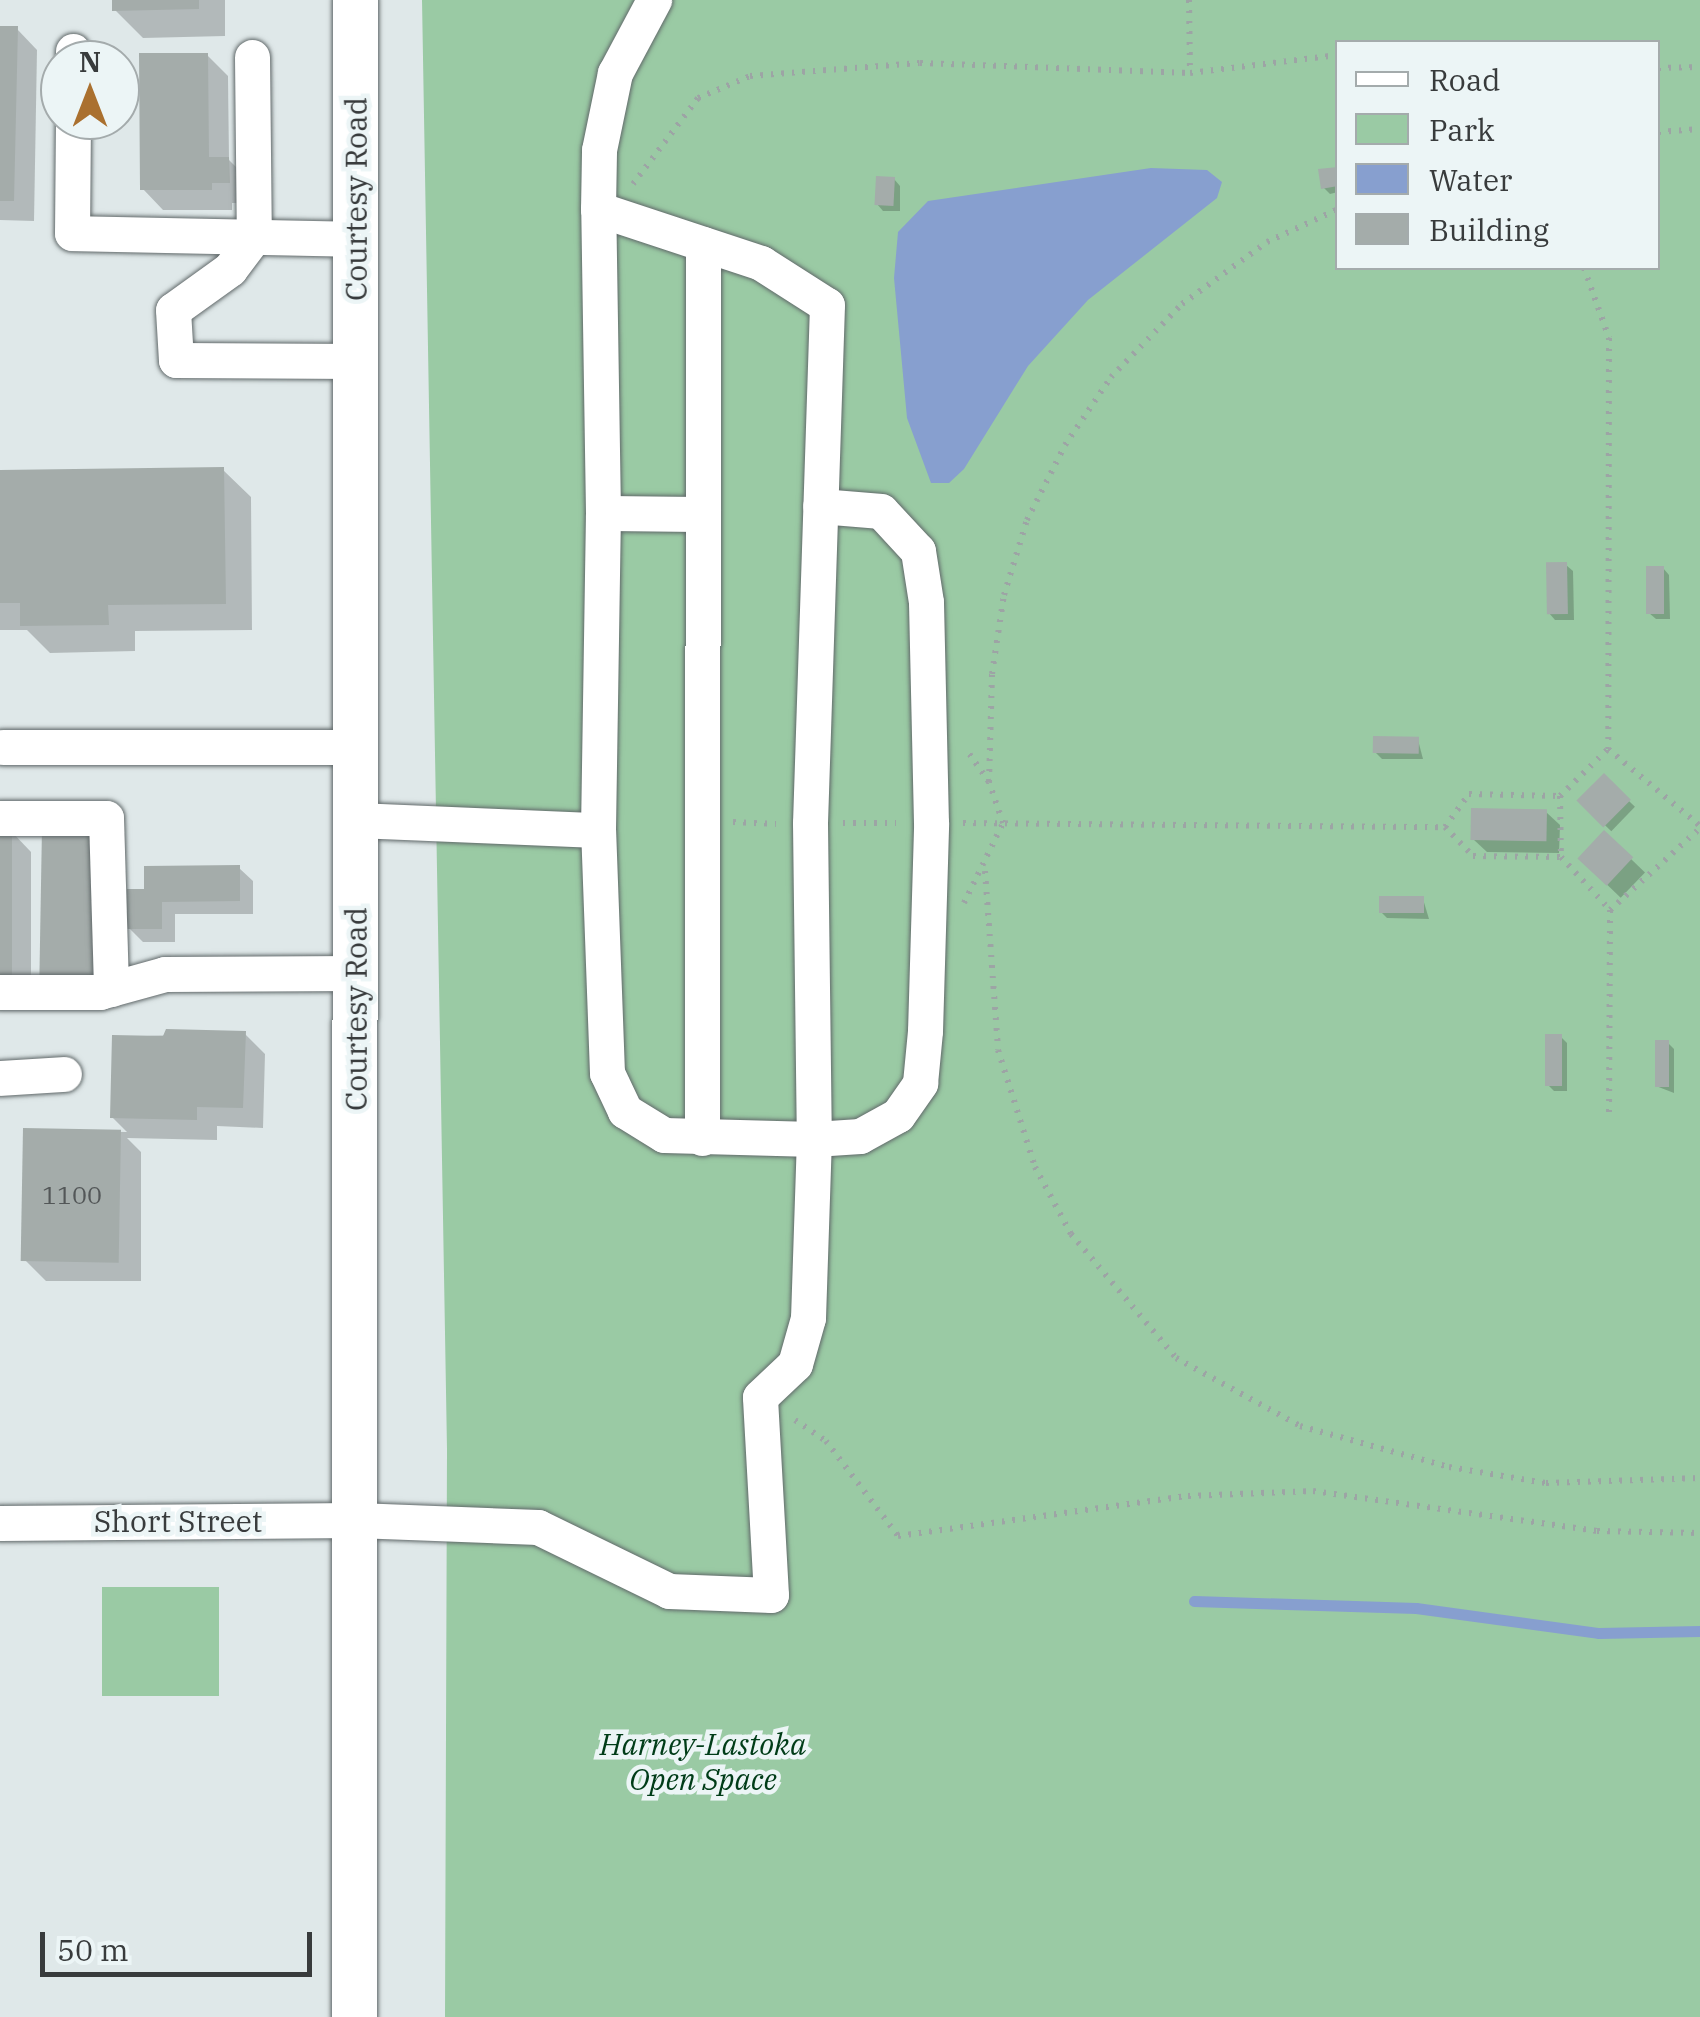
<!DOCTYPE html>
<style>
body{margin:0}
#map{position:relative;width:1700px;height:2017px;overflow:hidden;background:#dfe8e9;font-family:"IBM Plex Serif",serif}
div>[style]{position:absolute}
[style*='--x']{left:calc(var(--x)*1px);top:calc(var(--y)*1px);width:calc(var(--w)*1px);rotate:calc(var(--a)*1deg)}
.green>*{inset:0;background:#9acaa4;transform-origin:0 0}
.water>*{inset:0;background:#879fcf}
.shadow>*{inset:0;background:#0003;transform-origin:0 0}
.stream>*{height:11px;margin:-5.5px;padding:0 5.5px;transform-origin:5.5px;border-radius:5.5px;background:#879fcf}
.building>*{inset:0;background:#a4acaa;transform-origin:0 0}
.path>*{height:6px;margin-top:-3px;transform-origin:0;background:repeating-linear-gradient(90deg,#9da4a5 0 2.5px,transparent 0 10.5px)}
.roads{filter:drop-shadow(0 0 2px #61696a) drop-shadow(0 0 2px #61696a)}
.minor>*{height:35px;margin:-17.5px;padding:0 17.5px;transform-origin:17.5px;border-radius:17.5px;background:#fff}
.major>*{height:45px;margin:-22.5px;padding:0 22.5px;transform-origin:22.5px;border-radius:22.5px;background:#fff}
span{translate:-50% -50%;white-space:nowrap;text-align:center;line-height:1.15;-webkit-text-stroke:9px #ecf5f6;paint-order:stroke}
.number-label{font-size:25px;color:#535758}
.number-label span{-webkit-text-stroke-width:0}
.street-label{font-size:30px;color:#383b3c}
.park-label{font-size:30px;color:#003c18;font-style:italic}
.legend{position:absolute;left:1335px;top:40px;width:325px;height:230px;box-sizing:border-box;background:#ecf5f6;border:2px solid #a4abac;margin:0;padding:12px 18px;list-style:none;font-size:30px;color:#383b3c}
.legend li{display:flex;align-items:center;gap:20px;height:50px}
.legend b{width:50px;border:2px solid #a4abac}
.north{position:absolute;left:40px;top:40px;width:100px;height:100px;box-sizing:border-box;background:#ecf5f6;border:2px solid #a4abac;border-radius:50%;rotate:0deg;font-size:28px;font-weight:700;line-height:40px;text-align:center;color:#383b3c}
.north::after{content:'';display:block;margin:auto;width:35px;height:45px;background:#aa702f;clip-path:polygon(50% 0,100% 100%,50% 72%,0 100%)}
.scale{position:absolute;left:40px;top:1932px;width:272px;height:45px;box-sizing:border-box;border:5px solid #383b3c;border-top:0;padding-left:12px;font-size:30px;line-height:35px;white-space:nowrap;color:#383b3c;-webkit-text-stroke:8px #ecf5f6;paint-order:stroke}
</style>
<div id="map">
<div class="green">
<i style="clip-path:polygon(evenodd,422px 0,1700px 0,1700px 2017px,445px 2017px,447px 1449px,422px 0,1338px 42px,1658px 42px,1658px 268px,1338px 268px,1338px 42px)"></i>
<i style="left:102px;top:1587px;width:117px;height:109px"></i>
</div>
<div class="water">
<i style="clip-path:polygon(1151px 168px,1207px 170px,1222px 182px,1217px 198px,1088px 300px,1028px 366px,964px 469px,949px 483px,931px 483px,907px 418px,894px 278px,898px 232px,928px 201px)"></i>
</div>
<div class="shadow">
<i style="clip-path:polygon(115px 0,225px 0,225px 36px,143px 38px,115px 10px)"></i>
<i style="clip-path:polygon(0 29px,17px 29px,37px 50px,34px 221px,0 220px)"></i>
<i style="clip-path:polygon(207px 55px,228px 76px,229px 160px,249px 180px,249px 203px,232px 203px,232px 210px,163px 210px,143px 189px)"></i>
<i style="clip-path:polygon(1338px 169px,1338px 192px,1330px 194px,1323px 187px)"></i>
<i style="clip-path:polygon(894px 179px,900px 186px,900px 211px,883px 211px,877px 204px)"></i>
<i style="clip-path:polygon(223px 470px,251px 497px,252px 630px,135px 631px,135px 651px,50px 653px,27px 630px,0 630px,0 472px)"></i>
<i style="clip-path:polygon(1566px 565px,1573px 571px,1574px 620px,1555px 620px,1549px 613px)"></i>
<i style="clip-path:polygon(1663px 568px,1669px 575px,1670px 619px,1656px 619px,1649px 613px)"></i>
<i style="clip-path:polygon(1418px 740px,1423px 759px,1382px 759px,1375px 752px)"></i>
<i style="left:1604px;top:777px;width:43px;height:34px;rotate:44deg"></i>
<i style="clip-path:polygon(1546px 812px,1560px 825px,1559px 853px,1487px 852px,1473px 839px)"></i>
<i style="clip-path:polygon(11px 831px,31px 852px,31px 1000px,0 999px)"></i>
<i style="left:1604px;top:833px;width:57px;height:35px;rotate:44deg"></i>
<i style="clip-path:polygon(239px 868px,253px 881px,253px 914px,175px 914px,175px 942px,143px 942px,129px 928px,147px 891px)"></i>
<i style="clip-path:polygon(1423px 899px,1429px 919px,1387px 918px,1381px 912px)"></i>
<i style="clip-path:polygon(244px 1033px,265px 1054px,263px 1128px,217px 1126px,217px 1140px,127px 1138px,141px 1152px,141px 1281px,46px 1281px,25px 1260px,26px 1131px,127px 1132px,112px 1117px,114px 1037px)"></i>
<i style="clip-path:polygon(1561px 1037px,1567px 1043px,1567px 1091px,1554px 1091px,1548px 1085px)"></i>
<i style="clip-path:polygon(1668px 1043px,1674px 1049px,1674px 1093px,1656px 1086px)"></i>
</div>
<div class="stream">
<i style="--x:1194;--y:1601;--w:222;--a:1.8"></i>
<i style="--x:1416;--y:1608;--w:185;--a:7.8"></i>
<i style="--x:1599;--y:1633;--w:101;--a:-1.1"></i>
</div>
<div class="building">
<i style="clip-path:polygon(112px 0,199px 0,199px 9px,112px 11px)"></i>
<i style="clip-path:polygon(0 26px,18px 26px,14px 201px,0 201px)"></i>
<i style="clip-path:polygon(139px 53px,208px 53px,209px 157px,229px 157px,230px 183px,212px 183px,212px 190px,140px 190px)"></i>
<i style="clip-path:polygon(1338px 167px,1338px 186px,1321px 189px,1318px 169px)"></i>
<i style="left:876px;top:176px;width:19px;height:29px;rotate:3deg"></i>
<i style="clip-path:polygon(224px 467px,226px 604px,108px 605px,109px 625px,20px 626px,20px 603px,0 603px,0 470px)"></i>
<i style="left:1567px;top:562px;width:52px;height:21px;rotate:89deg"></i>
<i style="left:1646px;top:566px;width:18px;height:48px"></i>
<i style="left:1373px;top:736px;width:46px;height:17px;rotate:1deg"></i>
<i style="left:1604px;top:773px;width:38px;height:39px;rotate:45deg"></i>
<i style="left:1471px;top:808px;width:76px;height:32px;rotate:1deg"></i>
<i style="left:96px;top:828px;width:150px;height:54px;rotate:91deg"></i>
<i style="left:0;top:829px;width:12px;height:151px"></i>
<i style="left:1604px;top:830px;width:40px;height:39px;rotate:43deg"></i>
<i style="clip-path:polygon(240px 865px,240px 901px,162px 902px,162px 929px,127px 929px,127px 889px,144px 889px,144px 866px)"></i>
<i style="left:1379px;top:896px;width:45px;height:17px"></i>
<i style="clip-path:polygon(166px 1029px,246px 1031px,243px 1108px,197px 1107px,197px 1120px,110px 1118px,112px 1035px,163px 1036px)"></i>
<i style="left:1545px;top:1034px;width:17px;height:52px"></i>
<i style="left:1655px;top:1040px;width:14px;height:47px"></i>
<i style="left:23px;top:1128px;width:98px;height:133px;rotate:1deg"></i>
</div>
<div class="path">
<i style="--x:1189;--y:0;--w:73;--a:89.2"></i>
<i style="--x:1658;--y:68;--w:42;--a:-1.4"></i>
<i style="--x:1658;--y:132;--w:42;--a:-4.1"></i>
<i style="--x:633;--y:184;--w:108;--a:-52.9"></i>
<i style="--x:698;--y:98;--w:56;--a:-22.9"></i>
<i style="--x:750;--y:76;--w:170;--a:-4.4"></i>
<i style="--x:920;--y:63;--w:270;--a:2.1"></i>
<i style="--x:1190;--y:73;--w:149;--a:-6.9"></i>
<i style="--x:1584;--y:268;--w:74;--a:70.3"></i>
<i style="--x:1609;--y:338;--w:411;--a:90.1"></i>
<i style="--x:989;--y:782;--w:108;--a:-88.4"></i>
<i style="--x:992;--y:674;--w:80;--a:-81.4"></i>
<i style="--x:1004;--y:595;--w:78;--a:-73"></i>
<i style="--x:1027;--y:520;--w:84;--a:-63.1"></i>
<i style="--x:1065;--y:445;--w:82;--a:-55.9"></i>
<i style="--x:1111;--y:377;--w:102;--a:-45.8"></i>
<i style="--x:1182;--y:304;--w:105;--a:-36.1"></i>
<i style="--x:1267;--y:242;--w:78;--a:-24.9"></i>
<i style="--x:1560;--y:796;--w:61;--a:89.1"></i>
<i style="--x:733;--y:822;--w:43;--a:2.7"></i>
<i style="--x:843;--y:823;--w:53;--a:0"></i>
<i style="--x:963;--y:823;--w:482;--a:0.5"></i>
<i style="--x:1445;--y:827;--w:40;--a:46"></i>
<i style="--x:1473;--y:856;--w:88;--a:0.7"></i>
<i style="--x:1561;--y:857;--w:72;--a:47.2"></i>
<i style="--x:1610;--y:910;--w:122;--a:-42.3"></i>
<i style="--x:1445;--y:827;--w:41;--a:-54"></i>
<i style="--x:1469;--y:794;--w:91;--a:1.3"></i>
<i style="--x:1560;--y:796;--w:67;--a:-44.4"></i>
<i style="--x:1608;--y:749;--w:120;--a:39.9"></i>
<i style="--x:985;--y:871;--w:179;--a:85.8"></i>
<i style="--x:998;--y:1050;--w:123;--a:72.5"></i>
<i style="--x:1035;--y:1167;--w:76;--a:61.8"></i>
<i style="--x:1071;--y:1234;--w:162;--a:49.7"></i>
<i style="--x:1176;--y:1358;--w:141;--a:28.7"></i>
<i style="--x:1300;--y:1426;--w:155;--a:15.4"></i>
<i style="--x:1449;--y:1467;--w:98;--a:9.4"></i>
<i style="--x:1546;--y:1483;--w:154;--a:-1.9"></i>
<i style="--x:964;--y:903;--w:89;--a:-64"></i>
<i style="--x:1003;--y:823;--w:43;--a:-108.9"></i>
<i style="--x:989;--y:782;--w:40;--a:-124.9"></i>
<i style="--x:1609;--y:1112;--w:202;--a:-89.7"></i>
<i style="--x:795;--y:1420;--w:37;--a:34"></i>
<i style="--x:826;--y:1441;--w:119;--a:52.8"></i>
<i style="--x:898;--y:1536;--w:293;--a:-7.9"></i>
<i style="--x:1188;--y:1496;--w:125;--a:-2.3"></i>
<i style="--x:1313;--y:1491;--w:287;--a:8"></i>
<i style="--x:1597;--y:1531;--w:103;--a:1.1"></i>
</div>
<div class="roads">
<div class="minor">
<i style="--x:252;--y:57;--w:180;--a:89.4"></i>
<i style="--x:254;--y:237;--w:40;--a:127"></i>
<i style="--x:230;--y:269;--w:70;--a:144.3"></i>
<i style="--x:173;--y:310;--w:50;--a:86.6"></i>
<i style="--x:176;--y:360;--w:181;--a:0.3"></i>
<i style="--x:73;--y:60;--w:9;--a:-90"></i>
<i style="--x:73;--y:120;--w:113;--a:90.5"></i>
<i style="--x:72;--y:233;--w:285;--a:1.2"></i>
<i style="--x:598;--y:209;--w:172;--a:18.3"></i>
<i style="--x:761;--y:263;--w:78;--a:32.5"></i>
<i style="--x:827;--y:305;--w:518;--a:91.88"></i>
<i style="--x:810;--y:823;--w:316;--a:89.3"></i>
<i style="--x:814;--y:1139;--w:150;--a:-178.5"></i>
<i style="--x:664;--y:1135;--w:46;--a:-148.4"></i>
<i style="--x:625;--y:1111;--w:42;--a:-115.3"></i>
<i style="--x:607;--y:1073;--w:243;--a:-92.1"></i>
<i style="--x:598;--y:830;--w:317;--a:-89.1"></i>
<i style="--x:603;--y:513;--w:304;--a:-90.9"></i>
<i style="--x:598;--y:209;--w:59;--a:-89"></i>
<i style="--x:599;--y:150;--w:79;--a:-78.3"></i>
<i style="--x:615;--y:73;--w:83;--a:-61.9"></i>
<i style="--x:603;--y:513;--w:100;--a:0.6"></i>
<i style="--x:3;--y:747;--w:353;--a:0"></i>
<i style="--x:0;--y:818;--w:106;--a:0"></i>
<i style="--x:106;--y:818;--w:171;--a:88.3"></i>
<i style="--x:356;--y:820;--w:242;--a:2.4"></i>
<i style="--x:0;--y:992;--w:100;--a:0"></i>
<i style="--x:100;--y:992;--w:67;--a:-15.5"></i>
<i style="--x:165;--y:974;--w:191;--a:-0.3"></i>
<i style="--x:0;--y:1078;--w:64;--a:-3.6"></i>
<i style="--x:702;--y:1138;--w:894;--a:-89.94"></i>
<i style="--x:0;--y:1523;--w:356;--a:-0.5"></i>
<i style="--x:356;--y:1520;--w:182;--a:2.2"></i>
<i style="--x:538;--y:1527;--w:146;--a:26"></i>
<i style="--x:669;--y:1591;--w:102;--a:2.2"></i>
<i style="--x:771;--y:1595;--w:198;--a:-93.2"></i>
<i style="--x:760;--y:1397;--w:48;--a:-43.3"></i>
<i style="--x:795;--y:1364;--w:48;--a:-74.2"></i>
<i style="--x:808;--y:1318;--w:179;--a:-88.1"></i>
<i style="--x:814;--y:1139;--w:46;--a:-3.7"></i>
<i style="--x:860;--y:1136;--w:43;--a:-28.9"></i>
<i style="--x:898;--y:1115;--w:39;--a:-55"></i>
<i style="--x:920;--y:1083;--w:52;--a:-84.5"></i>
<i style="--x:925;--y:1031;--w:208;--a:-88.3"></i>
<i style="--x:931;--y:823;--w:221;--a:-91.3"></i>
<i style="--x:926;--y:602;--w:52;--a:-98.9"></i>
<i style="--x:918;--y:551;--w:54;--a:-132.8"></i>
<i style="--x:881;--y:511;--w:61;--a:-175.3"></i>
</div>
<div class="major">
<i style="--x:354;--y:2017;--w:2017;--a:-89.97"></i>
</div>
</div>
<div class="number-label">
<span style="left:72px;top:1195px">1100</span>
</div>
<div class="street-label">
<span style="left:356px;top:199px;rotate:-90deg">Courtesy Road</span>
<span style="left:356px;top:1009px;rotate:-90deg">Courtesy Road</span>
<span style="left:178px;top:1521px">Short Street</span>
</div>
<div class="park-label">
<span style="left:703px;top:1761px">Harney-Lastoka<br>Open Space</span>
</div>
<ul class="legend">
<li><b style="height:12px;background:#fff"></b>Road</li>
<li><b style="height:28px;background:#9acaa4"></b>Park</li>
<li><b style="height:28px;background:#879fcf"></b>Water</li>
<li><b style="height:28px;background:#a4acaa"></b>Building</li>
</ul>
<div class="north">N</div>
<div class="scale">50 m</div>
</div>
